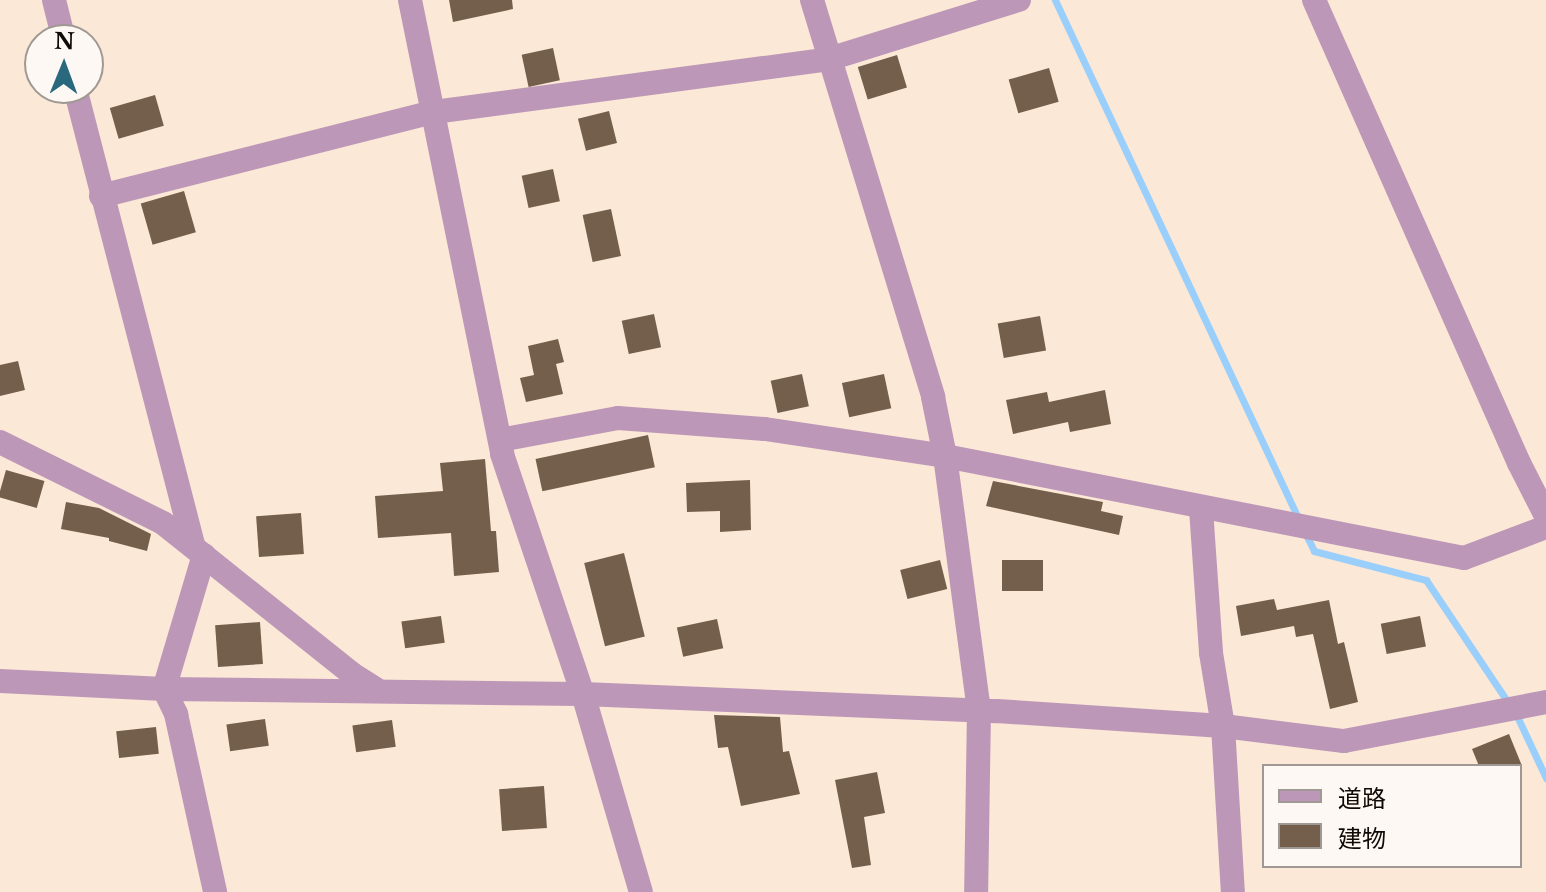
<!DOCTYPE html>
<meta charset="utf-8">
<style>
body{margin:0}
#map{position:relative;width:1546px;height:892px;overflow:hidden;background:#fce8d6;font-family:"Libre Baskerville","Noto Sans JP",serif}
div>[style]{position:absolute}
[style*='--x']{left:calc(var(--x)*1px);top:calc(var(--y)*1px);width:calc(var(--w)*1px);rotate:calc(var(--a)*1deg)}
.stream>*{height:7px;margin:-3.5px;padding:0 3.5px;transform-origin:3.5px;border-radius:3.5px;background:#99cffa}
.building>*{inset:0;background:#745f4c;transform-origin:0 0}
.minor>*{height:24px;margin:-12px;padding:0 12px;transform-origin:12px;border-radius:12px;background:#bc97b8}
.tertiary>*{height:24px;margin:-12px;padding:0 12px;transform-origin:12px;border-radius:12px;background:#bc97b8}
span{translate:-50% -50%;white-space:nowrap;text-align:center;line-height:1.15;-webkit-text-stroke:6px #fdf8f3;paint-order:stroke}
.legend{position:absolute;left:1262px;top:764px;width:260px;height:104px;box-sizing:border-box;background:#fdf8f3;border:2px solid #9f9893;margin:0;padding:10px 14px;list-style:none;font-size:24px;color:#110904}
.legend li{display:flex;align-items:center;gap:16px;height:40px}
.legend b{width:40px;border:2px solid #9f9893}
.north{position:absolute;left:24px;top:24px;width:80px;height:80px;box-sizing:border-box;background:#fdf8f3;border:2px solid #9f9893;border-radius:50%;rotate:1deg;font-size:22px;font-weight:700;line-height:32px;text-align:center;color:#110904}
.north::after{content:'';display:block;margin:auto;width:28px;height:36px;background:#29687d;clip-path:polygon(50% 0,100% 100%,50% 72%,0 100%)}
</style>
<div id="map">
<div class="stream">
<i style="--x:1055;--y:0;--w:574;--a:64.86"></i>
<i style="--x:1304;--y:531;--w:22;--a:63"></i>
<i style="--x:1314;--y:551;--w:116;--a:14.5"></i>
<i style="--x:1426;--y:580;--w:149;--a:56.2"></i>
<i style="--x:1516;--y:714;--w:71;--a:64.9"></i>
</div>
<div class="building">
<i style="clip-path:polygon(449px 0,512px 0,513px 9px,453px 22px)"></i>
<i style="left:553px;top:48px;width:33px;height:32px;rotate:78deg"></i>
<i style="left:897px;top:55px;width:34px;height:41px;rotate:73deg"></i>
<i style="left:1049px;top:68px;width:35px;height:42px;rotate:74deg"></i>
<i style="left:155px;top:95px;width:32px;height:47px;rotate:74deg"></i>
<i style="left:609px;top:111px;width:33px;height:32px;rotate:76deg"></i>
<i style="left:553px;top:169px;width:33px;height:32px;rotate:78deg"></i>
<i style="left:184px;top:191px;width:43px;height:45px;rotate:74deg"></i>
<i style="left:611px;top:209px;width:48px;height:29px;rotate:78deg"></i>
<i style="left:654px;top:314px;width:34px;height:33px;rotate:78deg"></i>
<i style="left:1040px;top:316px;width:35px;height:43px;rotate:80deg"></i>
<i style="clip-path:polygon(558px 339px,564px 362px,556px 364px,563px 394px,526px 402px,520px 378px,534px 375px,528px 346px)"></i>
<i style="clip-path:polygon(18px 361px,25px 390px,0 396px,0 365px)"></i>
<i style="left:802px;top:374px;width:33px;height:32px;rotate:78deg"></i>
<i style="left:884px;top:374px;width:35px;height:43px;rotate:78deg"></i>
<i style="clip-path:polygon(1105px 390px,1111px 424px,1070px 432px,1068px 422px,1013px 434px,1006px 400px,1047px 392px,1049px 402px)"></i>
<i style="left:648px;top:435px;width:33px;height:115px;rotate:78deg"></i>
<i style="clip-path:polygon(485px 459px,491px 531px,496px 531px,499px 572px,454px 576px,451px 533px,378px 538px,375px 496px,443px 491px,440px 463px)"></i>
<i style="left:6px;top:470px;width:40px;height:28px;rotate:16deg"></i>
<i style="clip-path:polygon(750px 480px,751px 530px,720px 532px,720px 511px,687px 512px,686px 483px)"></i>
<i style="clip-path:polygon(993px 481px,1103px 502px,1101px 511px,1123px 516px,1119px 535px,986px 506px)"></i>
<i style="clip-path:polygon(66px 502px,99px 508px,151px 534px,147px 551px,109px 541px,109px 538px,61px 529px)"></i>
<i style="left:301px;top:513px;width:41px;height:45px;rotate:86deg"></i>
<i style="left:624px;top:553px;width:86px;height:41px;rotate:76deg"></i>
<i style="left:940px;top:560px;width:30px;height:41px;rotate:76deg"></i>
<i style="left:1002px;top:560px;width:41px;height:31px"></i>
<i style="clip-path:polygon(1274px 599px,1277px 610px,1329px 600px,1338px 644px,1344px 642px,1358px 702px,1330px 709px,1313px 634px,1296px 637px,1294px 626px,1241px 636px,1236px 606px)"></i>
<i style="left:441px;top:616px;width:27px;height:40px;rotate:82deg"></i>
<i style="left:1420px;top:616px;width:31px;height:40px;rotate:79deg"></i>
<i style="left:717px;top:619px;width:30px;height:41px;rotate:78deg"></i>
<i style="left:260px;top:622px;width:42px;height:45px;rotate:86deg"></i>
<i style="clip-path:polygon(714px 715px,780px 717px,783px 752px,789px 751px,800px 794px,741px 806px,728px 747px,718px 748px)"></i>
<i style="left:265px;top:719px;width:27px;height:39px;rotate:82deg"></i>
<i style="left:392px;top:720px;width:27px;height:40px;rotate:82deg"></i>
<i style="left:156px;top:727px;width:27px;height:40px;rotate:84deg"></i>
<i style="clip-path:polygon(1509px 734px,1522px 766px,1479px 766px,1472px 749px)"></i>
<i style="clip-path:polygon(877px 772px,885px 813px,864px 817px,871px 865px,852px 868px,835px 780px)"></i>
<i style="left:544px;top:786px;width:42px;height:45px;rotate:86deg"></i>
</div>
<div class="minor">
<i style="--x:54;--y:0;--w:41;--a:76"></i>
<i style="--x:812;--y:0;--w:415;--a:73"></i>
<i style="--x:933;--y:397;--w:60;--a:78.5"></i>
<i style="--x:945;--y:456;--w:256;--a:82.4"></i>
<i style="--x:979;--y:710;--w:182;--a:90.9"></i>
<i style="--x:1314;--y:0;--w:506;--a:66.12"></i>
<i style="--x:1519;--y:463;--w:59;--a:63"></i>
<i style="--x:75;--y:88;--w:474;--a:75.5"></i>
<i style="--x:101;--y:196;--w:343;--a:-14.2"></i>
<i style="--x:434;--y:112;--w:399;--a:-7.6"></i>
<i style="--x:829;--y:59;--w:199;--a:-17.3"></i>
<i style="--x:500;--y:440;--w:120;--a:-10.6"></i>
<i style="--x:618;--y:418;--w:147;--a:4.3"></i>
<i style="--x:765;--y:429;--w:182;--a:8.5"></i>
<i style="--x:945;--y:456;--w:529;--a:11.12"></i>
<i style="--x:1464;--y:558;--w:88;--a:-20.7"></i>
<i style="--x:0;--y:442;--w:182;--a:26.4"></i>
<i style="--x:163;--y:523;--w:242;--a:38.6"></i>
<i style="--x:352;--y:674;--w:28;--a:32"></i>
<i style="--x:1201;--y:509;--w:144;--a:86"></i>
<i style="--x:1211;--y:653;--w:74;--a:80.7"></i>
<i style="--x:1223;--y:726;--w:166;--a:86.6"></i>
<i style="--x:204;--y:555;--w:140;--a:106.6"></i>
<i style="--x:164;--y:689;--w:28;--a:64"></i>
<i style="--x:176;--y:714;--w:182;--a:77.6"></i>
<i style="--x:0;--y:681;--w:164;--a:2.8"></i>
<i style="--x:164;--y:689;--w:419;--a:0.7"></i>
<i style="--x:583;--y:694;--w:414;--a:2.4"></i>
<i style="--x:997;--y:711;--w:226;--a:3.8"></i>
<i style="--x:1223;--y:726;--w:122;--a:7.1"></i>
<i style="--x:1344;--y:741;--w:206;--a:-10.9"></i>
</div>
<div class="tertiary">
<i style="--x:410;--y:0;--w:463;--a:78.5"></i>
<i style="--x:502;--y:454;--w:253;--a:71.4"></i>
<i style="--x:583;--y:694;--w:206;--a:73.7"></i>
</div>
<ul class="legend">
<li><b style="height:10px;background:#bc97b8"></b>道路</li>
<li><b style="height:22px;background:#745f4c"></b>建物</li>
</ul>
<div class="north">N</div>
</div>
